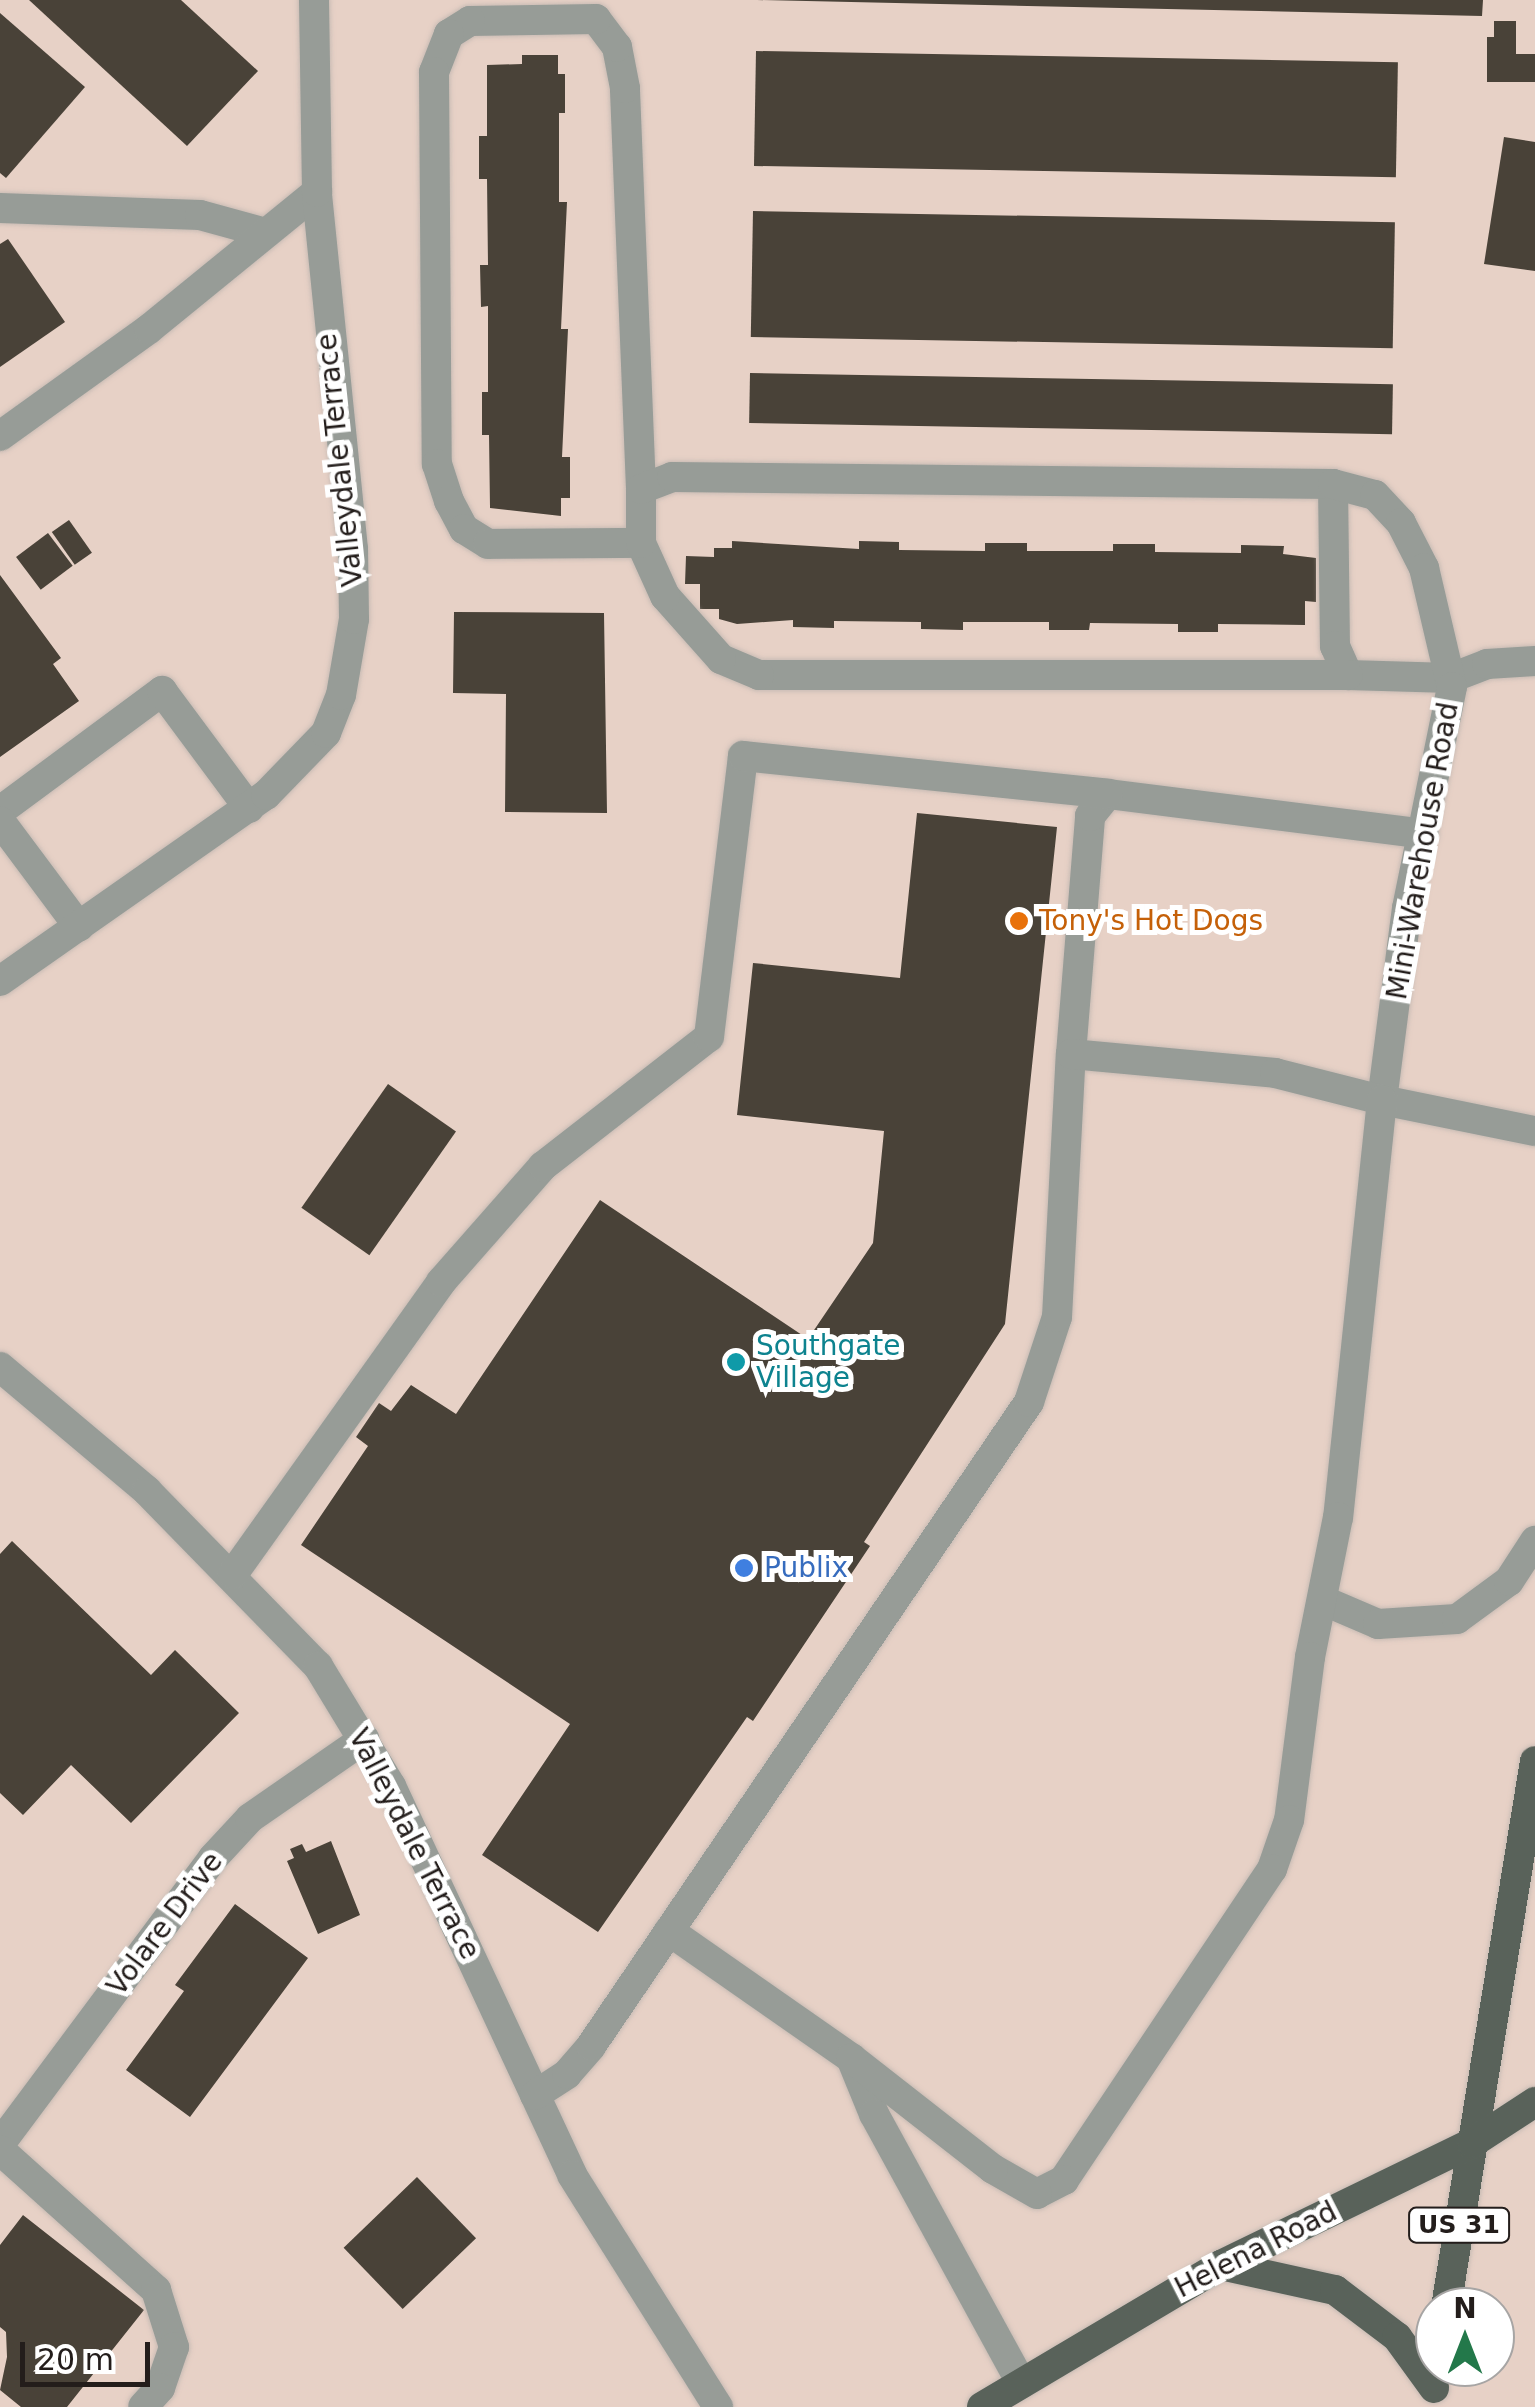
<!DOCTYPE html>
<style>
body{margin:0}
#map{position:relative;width:1535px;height:2407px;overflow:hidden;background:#eedfd7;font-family:"DejaVu Sans",sans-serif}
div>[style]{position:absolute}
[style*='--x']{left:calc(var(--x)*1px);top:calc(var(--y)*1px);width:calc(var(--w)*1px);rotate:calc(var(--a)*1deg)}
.built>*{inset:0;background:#e7d1c6}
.building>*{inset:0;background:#494238;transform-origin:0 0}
.roads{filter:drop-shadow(0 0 2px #c9bcb5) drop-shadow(0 0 2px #c9bcb5)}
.minor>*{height:30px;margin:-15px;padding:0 15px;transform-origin:15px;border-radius:15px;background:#979c97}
.major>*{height:30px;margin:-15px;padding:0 15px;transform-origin:15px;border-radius:15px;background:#59625a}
.dots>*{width:28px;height:28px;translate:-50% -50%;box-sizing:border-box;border:5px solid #fff;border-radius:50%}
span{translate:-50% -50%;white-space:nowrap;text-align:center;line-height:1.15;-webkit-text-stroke:10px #fff;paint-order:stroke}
.shield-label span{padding:2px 8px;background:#fff;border:2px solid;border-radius:8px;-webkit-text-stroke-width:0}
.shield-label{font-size:25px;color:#231d1b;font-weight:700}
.street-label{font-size:28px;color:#231d1b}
.food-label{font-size:28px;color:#c56008}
.left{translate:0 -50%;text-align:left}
.culture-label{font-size:28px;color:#0d838f}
.shop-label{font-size:28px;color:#366cbe}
.north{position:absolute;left:1415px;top:2287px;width:100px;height:100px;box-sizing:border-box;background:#fff;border:2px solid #a7a5a4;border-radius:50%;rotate:0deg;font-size:28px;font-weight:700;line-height:40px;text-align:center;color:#231d1b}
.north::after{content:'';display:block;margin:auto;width:35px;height:45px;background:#23784a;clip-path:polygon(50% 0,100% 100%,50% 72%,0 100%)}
.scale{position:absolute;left:20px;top:2342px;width:130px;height:45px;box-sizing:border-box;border:5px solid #231d1b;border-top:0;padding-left:12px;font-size:30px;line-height:35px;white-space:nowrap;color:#231d1b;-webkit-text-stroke:8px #fff;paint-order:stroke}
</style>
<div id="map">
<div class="built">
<i style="clip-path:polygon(evenodd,0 0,1535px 0,1535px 2407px,0 2407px,0 0,1435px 2307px,1495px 2307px,1495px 2367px,1435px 2367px,1435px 2307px)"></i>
</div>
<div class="building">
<i style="clip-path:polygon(29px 0,181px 0,258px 71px,187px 146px)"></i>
<i style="clip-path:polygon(757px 0,1483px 0,1482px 16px)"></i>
<i style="clip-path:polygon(0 13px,85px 87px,6px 178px,0 173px)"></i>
<i style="clip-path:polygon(1494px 21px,1516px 21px,1516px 54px,1535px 54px,1535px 82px,1487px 82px,1487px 37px,1494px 37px)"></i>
<i style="left:756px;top:51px;width:642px;height:115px;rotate:1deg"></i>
<i style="clip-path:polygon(522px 55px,558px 55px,558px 74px,565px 74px,565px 113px,559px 113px,559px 202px,567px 202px,561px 329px,568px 329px,562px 457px,570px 457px,570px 498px,561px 498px,561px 516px,490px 508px,489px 435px,482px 435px,482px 392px,488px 392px,488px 306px,481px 307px,480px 265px,488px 265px,487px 179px,479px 179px,479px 136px,487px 136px,487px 65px,522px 64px)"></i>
<i style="clip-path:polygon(1504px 137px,1535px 142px,1535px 271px,1484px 264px)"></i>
<i style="left:753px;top:211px;width:642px;height:126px;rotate:1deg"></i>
<i style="clip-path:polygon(8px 239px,65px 322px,0 367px,0 244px)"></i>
<i style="left:750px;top:373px;width:643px;height:50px;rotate:1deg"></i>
<i style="left:69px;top:520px;width:40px;height:21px;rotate:55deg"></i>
<i style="left:48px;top:533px;width:41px;height:40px;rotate:53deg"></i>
<i style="clip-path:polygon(732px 541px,859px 549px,859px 541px,899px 542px,899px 550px,985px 551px,985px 543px,1027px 543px,1027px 551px,1113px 551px,1113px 544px,1155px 544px,1155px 552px,1241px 553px,1241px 545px,1284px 546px,1283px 554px,1316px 558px,1316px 602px,1305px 601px,1305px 625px,1218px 624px,1218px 632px,1178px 632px,1178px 624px,1090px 623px,1089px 630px,1049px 630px,1049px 622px,963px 622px,963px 630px,921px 629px,921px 622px,834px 621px,834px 628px,793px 627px,793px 620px,737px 624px,719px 619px,719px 609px,700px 609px,700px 584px,685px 584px,686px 556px,714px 557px,714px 548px,732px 548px)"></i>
<i style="clip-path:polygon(0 575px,61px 658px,53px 664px,79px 701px,0 757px)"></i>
<i style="clip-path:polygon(454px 612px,604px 613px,607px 813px,505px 812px,506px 694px,453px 693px)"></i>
<i style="clip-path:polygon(917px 813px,1057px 827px,1005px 1324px,864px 1542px,870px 1546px,753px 1721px,747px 1717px,598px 1932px,482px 1855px,570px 1724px,301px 1545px,368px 1446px,356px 1437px,379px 1403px,391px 1411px,411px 1385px,456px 1414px,600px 1200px,808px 1339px,873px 1243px,884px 1131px,737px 1115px,753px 963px,900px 978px)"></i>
<i style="left:388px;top:1084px;width:83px;height:151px;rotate:35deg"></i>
<i style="clip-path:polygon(12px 1541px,151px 1675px,175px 1650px,239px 1713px,131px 1823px,71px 1765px,23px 1815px,0 1793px,0 1554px)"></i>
<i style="clip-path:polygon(331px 1841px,360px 1915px,318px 1934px,287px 1861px,294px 1858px,290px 1849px,302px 1844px,306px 1852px)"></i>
<i style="clip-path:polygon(235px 1904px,308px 1958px,190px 2117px,126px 2070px,184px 1991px,175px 1985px)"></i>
<i style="left:417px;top:2177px;width:85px;height:102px;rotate:46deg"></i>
<i style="clip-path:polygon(23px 2215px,144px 2310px,67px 2407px,21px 2407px,0 2390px,7px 2357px,6px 2332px,0 2327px,0 2245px)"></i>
</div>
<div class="roads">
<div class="minor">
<i style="--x:0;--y:208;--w:200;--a:2"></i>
<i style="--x:200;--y:215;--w:68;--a:15.3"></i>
<i style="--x:0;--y:436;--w:183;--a:-35.7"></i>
<i style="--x:149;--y:329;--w:217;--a:-39.2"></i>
<i style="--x:1333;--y:484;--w:162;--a:89.3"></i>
<i style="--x:1335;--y:646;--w:32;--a:66"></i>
<i style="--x:1348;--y:675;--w:103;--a:1.7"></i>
<i style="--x:1451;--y:678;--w:39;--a:-21"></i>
<i style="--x:1487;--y:664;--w:48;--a:-3.6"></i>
<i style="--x:641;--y:489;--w:401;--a:-92.3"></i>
<i style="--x:625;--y:88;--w:42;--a:-101"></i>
<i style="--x:617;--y:47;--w:35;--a:-127"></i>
<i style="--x:596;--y:19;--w:126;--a:179.1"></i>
<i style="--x:470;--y:21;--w:25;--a:148"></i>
<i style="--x:449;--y:34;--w:41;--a:111.5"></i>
<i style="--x:434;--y:72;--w:392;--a:89.6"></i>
<i style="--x:437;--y:464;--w:39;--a:72"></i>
<i style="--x:449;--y:501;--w:32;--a:62"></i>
<i style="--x:464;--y:529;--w:28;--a:32"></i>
<i style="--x:488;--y:544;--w:153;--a:-0.4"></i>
<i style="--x:1348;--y:675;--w:589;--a:180"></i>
<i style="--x:759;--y:675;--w:41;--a:-157.2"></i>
<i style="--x:721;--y:659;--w:84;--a:-131.6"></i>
<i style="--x:665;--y:596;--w:58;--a:-114.4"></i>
<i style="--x:641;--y:543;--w:54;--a:-90"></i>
<i style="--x:641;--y:489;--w:33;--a:-21"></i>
<i style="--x:672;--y:477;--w:661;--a:0.61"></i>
<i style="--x:1333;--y:484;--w:43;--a:14.7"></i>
<i style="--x:1375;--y:495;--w:38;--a:47"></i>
<i style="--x:1401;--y:523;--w:51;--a:62.9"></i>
<i style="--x:1424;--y:568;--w:122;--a:76.8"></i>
<i style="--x:1452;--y:687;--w:226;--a:101.5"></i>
<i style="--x:1407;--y:908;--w:194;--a:97.4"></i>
<i style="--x:1382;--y:1100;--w:156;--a:11.5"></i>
<i style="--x:0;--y:811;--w:202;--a:-36.5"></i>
<i style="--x:162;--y:691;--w:146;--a:53.4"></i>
<i style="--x:0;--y:821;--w:132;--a:53.3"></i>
<i style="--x:0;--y:981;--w:325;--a:-35"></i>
<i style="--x:266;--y:795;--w:86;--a:-45.9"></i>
<i style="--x:326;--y:733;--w:41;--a:-68.5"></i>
<i style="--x:341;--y:695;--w:77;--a:-80.3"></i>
<i style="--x:354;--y:619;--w:70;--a:-90.8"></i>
<i style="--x:353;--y:549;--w:359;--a:-95.8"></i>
<i style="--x:317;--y:192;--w:192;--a:-90.9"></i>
<i style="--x:1071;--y:1054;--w:239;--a:-85.4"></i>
<i style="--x:1090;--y:816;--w:28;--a:-51"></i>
<i style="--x:1108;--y:794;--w:318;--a:7.2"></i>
<i style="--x:0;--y:1367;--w:192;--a:40.1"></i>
<i style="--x:147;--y:1491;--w:245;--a:45.7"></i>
<i style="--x:318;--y:1666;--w:140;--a:58.7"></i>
<i style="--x:391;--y:1786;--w:429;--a:65"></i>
<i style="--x:572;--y:2175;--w:274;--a:57.8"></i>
<i style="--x:233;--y:1574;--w:359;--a:-54.5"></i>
<i style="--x:441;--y:1282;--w:154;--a:-48.7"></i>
<i style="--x:543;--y:1166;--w:210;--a:-37.9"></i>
<i style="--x:709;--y:1037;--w:283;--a:-83.1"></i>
<i style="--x:743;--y:756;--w:367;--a:5.9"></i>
<i style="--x:1322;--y:1600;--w:61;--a:23.2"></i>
<i style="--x:1378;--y:1624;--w:79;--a:-3.6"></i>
<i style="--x:1457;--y:1619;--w:64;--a:-36.2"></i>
<i style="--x:1509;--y:1581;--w:48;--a:-57"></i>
<i style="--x:669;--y:1931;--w:222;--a:34.9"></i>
<i style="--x:851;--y:2058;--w:61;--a:67.7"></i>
<i style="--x:874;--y:2114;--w:307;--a:61.3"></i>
<i style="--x:535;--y:2095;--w:38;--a:-33"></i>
<i style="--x:567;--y:2074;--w:37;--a:-49"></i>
<i style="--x:591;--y:2046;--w:779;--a:-55.78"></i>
<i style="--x:1029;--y:1402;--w:89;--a:-71.8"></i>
<i style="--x:1057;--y:1317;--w:263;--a:-87"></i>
<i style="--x:1071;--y:1054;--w:205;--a:5.3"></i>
<i style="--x:1275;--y:1073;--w:110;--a:14.2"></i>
<i style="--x:1382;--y:1100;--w:419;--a:96"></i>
<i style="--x:1338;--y:1517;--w:143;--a:101.3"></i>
<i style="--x:1310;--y:1657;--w:164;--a:97.3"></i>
<i style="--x:1289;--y:1820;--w:52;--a:109.1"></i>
<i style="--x:1272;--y:1869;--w:374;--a:123.8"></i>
<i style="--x:1064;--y:2180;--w:30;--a:153"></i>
<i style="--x:1037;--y:2194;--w:51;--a:-150.4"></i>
<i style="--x:993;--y:2169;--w:180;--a:-142"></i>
<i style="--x:0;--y:2144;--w:357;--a:-53.3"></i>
<i style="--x:213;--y:1858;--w:54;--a:-47.2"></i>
<i style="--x:250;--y:1818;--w:139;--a:-34.7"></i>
<i style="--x:0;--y:2150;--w:210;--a:41.9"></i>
<i style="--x:156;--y:2290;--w:60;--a:72.5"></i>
<i style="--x:174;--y:2347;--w:43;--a:108.9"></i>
<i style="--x:160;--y:2388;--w:25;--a:132"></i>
</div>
<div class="major">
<i style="--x:1221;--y:2265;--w:117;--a:12.4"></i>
<i style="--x:1335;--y:2290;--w:78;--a:37.2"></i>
<i style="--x:1397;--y:2337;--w:63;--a:54"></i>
<i style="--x:1446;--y:2307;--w:553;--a:-80.74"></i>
<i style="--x:982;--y:2407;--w:278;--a:-30.7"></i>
<i style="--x:1221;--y:2265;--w:279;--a:-25.9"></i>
<i style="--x:1472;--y:2143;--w:75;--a:-33.1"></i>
</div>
</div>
<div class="dots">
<i style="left:1019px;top:921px;background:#e8710a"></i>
<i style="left:736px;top:1362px;background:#0f9aa8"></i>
<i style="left:744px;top:1568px;background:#3f7fe0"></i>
</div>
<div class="shield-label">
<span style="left:1459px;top:2225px">US 31</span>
</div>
<div class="street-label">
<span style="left:340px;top:460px;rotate:-96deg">Valleydale Terrace</span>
<span style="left:1423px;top:851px;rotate:-80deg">Mini-Warehouse Road</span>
<span style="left:414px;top:1844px;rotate:63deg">Valleydale Terrace</span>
<span style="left:165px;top:1924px;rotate:-53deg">Volare Drive</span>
<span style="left:1256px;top:2250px;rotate:-27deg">Helena Road</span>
</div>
<div class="food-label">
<span class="left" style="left:1039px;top:921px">Tony's Hot Dogs</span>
</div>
<div class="culture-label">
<span class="left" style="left:756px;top:1362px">Southgate<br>Village</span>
</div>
<div class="shop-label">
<span class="left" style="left:764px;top:1568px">Publix</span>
</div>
<div class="north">N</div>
<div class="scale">20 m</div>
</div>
